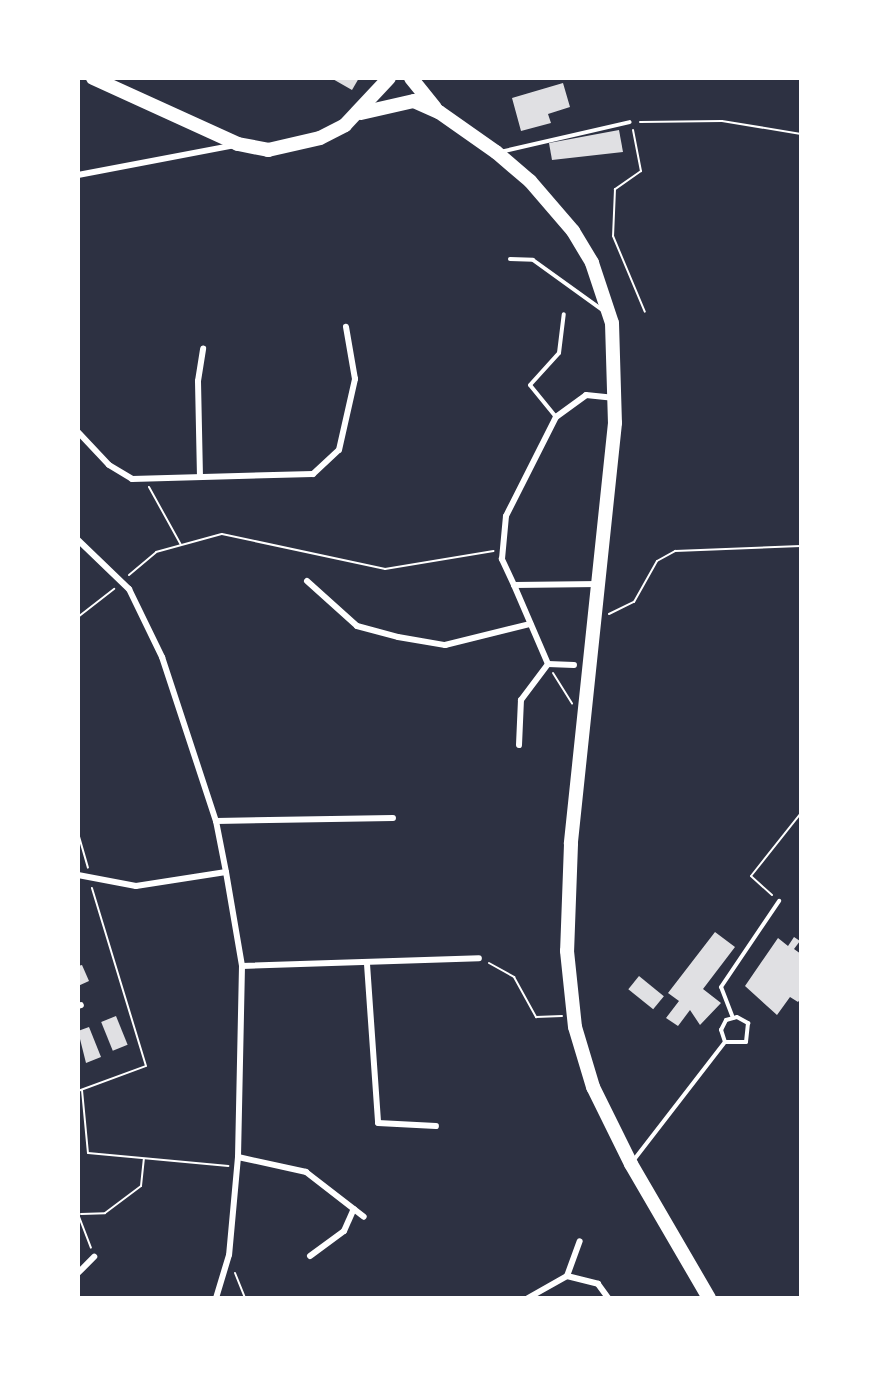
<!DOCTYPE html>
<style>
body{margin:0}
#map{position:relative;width:879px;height:1376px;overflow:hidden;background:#2d3142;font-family:Lato,sans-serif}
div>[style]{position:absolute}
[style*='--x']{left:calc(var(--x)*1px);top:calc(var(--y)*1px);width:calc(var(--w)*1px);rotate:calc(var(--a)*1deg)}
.building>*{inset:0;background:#e0e0e3;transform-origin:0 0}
.path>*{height:2px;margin:-1px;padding:0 1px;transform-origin:1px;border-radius:1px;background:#fff}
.service>*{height:4px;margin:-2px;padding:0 2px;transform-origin:2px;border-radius:2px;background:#fff}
.minor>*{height:6px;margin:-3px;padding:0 3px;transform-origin:3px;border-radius:3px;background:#fff}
.primary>*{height:14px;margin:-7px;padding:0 7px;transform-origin:7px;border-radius:7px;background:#fff}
span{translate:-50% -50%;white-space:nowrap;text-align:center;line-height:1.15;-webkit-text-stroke:4.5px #fff;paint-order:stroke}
.frame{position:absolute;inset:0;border:80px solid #fff;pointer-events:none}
</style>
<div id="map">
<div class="building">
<i style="clip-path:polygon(331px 78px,359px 78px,352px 90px)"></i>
<i style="clip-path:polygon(563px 83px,570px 107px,548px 114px,551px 123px,521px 131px,512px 98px)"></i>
<i style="clip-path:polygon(619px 130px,623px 152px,552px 160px,549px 143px)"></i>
<i style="clip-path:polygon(715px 932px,735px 947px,703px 989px,721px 1003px,700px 1025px,690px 1010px,678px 1026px,666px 1018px,679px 1001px,668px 993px)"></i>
<i style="clip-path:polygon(794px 937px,800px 941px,794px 949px,801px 954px,801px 998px,798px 1002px,790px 997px,777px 1015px,745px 986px,778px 938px,788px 946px)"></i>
<i style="clip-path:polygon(82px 965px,89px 981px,78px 986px,78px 966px)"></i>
<i style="left:639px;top:976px;width:32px;height:17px;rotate:39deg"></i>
<i style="left:116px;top:1016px;width:31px;height:16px;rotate:68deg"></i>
<i style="clip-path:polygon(89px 1027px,101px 1057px,86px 1063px,78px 1031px)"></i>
</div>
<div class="path">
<i style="--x:640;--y:122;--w:82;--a:-0.7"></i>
<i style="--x:722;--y:121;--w:80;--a:9.3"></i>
<i style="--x:633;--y:130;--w:42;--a:79"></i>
<i style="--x:641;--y:171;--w:32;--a:145"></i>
<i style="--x:615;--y:189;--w:47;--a:92.4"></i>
<i style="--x:613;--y:236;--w:82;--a:67.2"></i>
<i style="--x:149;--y:487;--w:66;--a:61.1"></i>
<i style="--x:129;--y:575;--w:35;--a:-40"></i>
<i style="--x:156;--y:552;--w:68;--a:-15.3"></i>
<i style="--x:222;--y:534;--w:167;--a:12.1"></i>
<i style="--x:385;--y:569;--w:110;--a:-9.4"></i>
<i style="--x:609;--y:614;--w:28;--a:-26"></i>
<i style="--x:634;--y:602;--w:47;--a:-60.7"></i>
<i style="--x:657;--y:561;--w:21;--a:-29"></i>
<i style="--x:675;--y:551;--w:126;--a:-2.3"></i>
<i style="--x:78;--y:617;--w:46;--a:-37.9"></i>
<i style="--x:553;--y:673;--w:36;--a:58"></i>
<i style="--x:78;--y:833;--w:36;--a:74"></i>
<i style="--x:772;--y:895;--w:28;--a:-138"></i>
<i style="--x:751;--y:876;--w:80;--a:-51.6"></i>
<i style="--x:489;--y:963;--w:29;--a:29"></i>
<i style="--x:514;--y:977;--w:46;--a:61.2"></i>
<i style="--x:536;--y:1017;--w:26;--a:-2"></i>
<i style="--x:82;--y:1090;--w:63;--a:84.6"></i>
<i style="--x:88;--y:1153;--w:141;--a:5.3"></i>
<i style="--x:78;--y:1091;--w:72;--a:-20.2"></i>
<i style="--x:146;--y:1066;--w:186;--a:-106.9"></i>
<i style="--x:78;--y:1214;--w:36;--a:69"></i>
<i style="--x:81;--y:1214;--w:24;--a:-2"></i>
<i style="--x:105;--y:1213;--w:45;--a:-36.9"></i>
<i style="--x:141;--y:1186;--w:27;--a:-84"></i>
<i style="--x:235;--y:1273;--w:27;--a:68"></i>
</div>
<div class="service">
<i style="--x:500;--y:152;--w:133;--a:-13"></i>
<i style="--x:510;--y:259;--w:23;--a:2"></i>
<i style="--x:533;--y:260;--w:87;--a:35.7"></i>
<i style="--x:556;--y:417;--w:41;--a:-129.1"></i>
<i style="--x:530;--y:385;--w:43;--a:-47.8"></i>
<i style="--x:559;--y:353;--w:39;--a:-83"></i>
<i style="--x:733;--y:1018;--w:33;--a:-111"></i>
<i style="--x:721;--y:987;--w:104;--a:-56"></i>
<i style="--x:633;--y:1161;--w:150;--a:-52.3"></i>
<i style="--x:725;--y:1042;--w:13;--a:-108"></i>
<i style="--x:721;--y:1030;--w:11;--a:-63"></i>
<i style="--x:726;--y:1020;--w:11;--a:-15"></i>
<i style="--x:737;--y:1017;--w:13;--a:29"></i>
<i style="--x:748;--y:1023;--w:19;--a:96"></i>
<i style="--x:746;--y:1042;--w:21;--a:180"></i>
</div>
<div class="minor">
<i style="--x:78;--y:175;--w:161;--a:-10.8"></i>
<i style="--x:78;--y:432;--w:45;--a:46.8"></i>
<i style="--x:109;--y:465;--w:27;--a:31"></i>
<i style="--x:132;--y:479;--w:181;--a:-1.6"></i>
<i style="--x:313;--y:474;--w:35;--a:-43"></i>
<i style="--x:339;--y:450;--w:73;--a:-77.3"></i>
<i style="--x:355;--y:379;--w:53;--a:-99.8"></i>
<i style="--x:200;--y:477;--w:96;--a:-91.2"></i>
<i style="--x:198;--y:381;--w:33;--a:-81"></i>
<i style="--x:78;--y:540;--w:71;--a:43.9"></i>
<i style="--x:129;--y:589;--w:76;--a:64.1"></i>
<i style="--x:162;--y:657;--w:173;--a:71.8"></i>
<i style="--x:216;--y:821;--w:52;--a:78.9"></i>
<i style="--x:226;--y:872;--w:95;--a:80.3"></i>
<i style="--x:242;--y:966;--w:191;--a:91.2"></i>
<i style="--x:238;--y:1157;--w:98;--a:95.2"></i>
<i style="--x:229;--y:1255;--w:45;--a:106.8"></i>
<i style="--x:307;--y:581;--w:67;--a:42"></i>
<i style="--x:357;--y:626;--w:42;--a:15"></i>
<i style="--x:398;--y:637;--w:48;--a:9.7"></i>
<i style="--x:445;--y:645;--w:88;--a:-13.9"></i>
<i style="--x:599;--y:584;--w:85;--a:179.3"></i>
<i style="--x:514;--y:585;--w:29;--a:-115"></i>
<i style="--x:502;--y:559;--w:43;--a:-84.7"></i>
<i style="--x:506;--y:516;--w:111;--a:-63.2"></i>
<i style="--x:556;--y:417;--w:37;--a:-36"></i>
<i style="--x:586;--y:395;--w:29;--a:6"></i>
<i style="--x:514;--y:585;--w:86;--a:66.7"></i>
<i style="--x:548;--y:664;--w:26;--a:2"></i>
<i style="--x:519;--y:745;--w:45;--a:-87.5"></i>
<i style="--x:521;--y:700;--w:45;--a:-53.1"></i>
<i style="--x:216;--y:821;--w:177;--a:-1"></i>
<i style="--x:78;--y:875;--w:59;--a:10.7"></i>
<i style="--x:136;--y:886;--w:91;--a:-8.8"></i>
<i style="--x:367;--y:964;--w:159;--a:86"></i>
<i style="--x:378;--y:1123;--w:58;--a:3"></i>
<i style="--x:242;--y:966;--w:237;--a:-1.9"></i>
<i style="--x:78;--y:1006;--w:3;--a:-18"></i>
<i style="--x:238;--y:1157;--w:70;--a:12.4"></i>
<i style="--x:306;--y:1172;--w:73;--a:37.8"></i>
<i style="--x:310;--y:1256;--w:42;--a:-36.3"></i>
<i style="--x:344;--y:1231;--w:24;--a:-66"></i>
<i style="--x:78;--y:1273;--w:23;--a:-45"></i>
<i style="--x:567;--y:1276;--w:37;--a:-70"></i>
<i style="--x:528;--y:1298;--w:45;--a:-29.4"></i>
<i style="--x:567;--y:1276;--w:32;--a:14"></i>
<i style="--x:598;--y:1284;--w:17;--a:54"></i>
</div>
<div class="primary">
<i style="--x:93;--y:78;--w:159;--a:24.5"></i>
<i style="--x:238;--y:144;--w:31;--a:11"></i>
<i style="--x:268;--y:150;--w:53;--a:-13"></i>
<i style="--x:320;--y:138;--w:28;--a:-27"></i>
<i style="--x:345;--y:125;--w:64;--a:-46.9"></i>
<i style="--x:411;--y:78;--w:38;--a:51"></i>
<i style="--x:361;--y:113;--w:54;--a:-12.8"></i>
<i style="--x:414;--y:101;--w:27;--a:24"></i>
<i style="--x:439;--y:112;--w:70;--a:35.1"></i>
<i style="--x:496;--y:152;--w:45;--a:40.5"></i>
<i style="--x:530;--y:181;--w:66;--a:49.3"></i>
<i style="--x:573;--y:231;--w:37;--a:59"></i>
<i style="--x:592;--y:263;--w:63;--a:71.6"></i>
<i style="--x:612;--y:323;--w:100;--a:88.3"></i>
<i style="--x:615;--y:423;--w:423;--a:96"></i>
<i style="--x:571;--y:844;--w:107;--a:92.1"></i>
<i style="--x:567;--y:951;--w:76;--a:84"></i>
<i style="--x:575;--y:1027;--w:63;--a:73.3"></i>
<i style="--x:593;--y:1087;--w:86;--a:63.7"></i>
<i style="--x:631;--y:1164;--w:155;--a:59.8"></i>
</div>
<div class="frame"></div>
</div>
